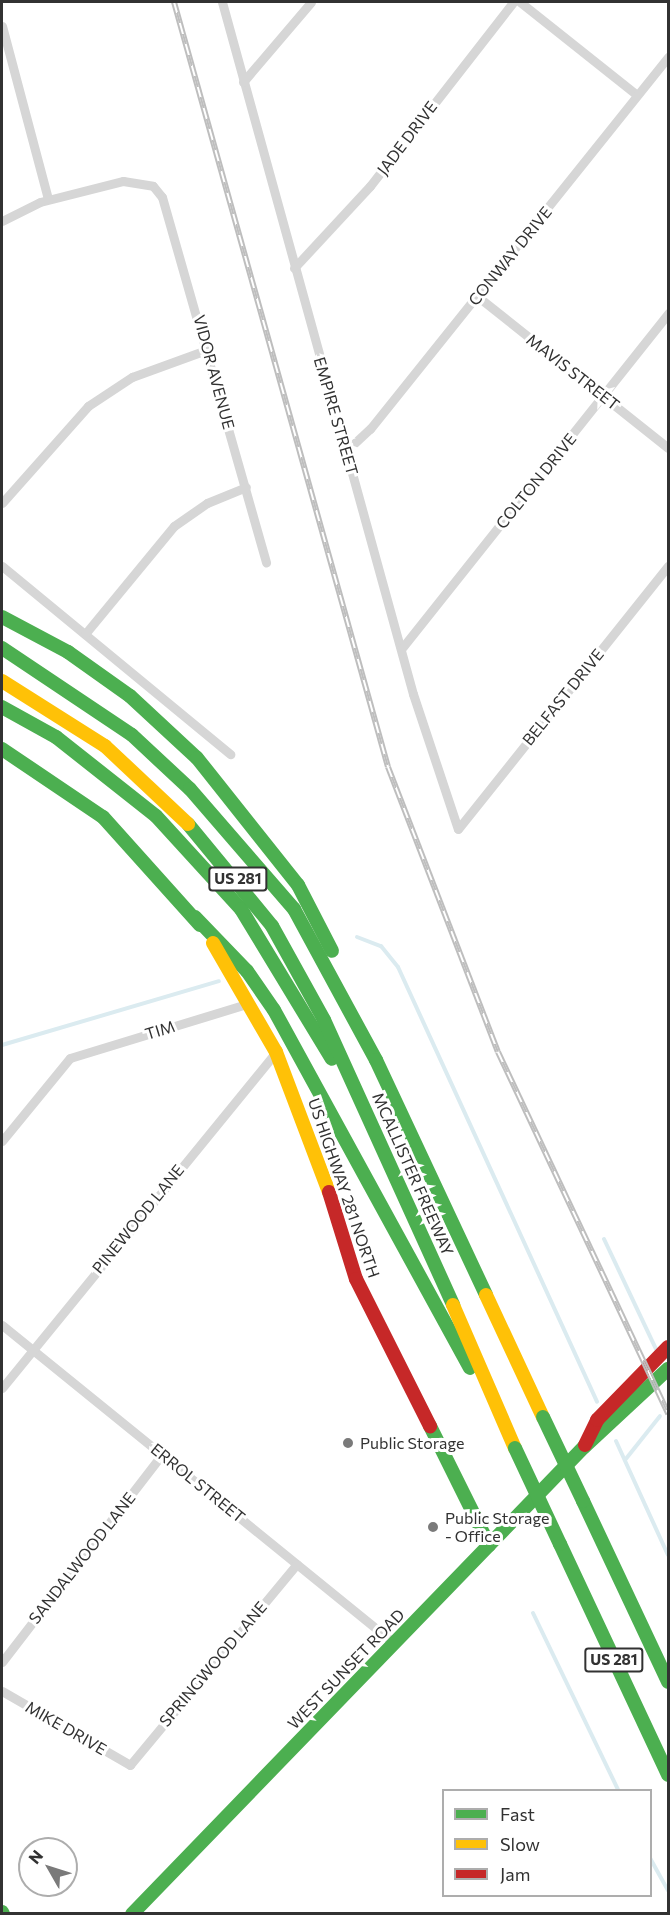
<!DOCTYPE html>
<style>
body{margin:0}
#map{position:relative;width:670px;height:1915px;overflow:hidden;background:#fff;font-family:Commissioner,sans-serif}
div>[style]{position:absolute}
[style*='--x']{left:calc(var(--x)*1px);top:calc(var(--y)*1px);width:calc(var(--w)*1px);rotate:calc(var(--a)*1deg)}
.stream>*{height:4px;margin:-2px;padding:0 2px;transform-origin:2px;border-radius:2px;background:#dbebf0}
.street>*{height:9px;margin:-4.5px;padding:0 4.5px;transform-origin:4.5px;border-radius:4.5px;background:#d6d6d6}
.fast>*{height:14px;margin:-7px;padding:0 7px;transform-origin:7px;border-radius:7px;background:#4caf50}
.slow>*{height:14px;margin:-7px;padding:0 7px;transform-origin:7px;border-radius:7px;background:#ffc107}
.jam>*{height:14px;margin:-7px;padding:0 7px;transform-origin:7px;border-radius:7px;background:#c62828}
.rail>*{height:6px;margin-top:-3px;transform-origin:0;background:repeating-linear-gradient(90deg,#fff 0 11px,#bebebe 0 22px);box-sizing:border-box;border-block:2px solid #bebebe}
.fast-bridge>*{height:14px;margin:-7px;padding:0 7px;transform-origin:7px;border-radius:7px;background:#4caf50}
.dots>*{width:16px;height:16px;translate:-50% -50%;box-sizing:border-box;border:3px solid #fff;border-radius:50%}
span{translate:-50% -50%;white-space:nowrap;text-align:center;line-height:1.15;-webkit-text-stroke:6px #fff;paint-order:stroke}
.shield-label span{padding:2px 4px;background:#fff;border:2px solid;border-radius:4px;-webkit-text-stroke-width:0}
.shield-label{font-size:15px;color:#323232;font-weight:700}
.street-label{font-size:16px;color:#323232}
.poi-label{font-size:16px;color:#323232}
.left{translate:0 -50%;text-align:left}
.frame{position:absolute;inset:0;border:3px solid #323232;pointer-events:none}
.legend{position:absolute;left:442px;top:1789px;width:210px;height:108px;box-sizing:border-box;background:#fff;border:2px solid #adadad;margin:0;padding:8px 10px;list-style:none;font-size:18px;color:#323232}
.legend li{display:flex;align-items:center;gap:12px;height:30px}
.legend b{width:30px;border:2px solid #adadad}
.north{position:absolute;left:18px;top:1837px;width:60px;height:60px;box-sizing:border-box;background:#fff;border:2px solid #adadad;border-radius:50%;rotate:309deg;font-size:16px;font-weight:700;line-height:24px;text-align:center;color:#323232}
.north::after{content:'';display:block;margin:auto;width:21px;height:27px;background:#7a7a7a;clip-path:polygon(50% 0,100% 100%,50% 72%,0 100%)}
</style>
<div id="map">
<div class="stream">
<i style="--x:357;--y:937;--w:26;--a:21"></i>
<i style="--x:381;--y:946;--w:27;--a:51"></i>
<i style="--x:398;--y:967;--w:478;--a:65.4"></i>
<i style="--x:2;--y:1045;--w:226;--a:-16.4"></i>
<i style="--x:604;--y:1239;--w:122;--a:64.7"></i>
<i style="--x:616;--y:1441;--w:125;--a:65.5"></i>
<i style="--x:625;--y:1460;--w:56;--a:-51.5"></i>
<i style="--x:533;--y:1613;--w:196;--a:64.3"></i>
<i style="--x:650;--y:1858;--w:37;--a:61"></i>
</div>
<div class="street">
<i style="--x:222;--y:2;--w:718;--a:74.57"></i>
<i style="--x:413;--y:694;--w:142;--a:71.6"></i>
<i style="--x:520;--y:2;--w:149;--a:38.5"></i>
<i style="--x:2;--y:26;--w:179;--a:75.1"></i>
<i style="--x:243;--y:82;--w:105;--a:-49.6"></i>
<i style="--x:2;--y:221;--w:42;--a:-26.6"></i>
<i style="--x:40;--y:202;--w:86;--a:-14.2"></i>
<i style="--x:123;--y:181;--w:30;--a:9"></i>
<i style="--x:153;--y:186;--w:14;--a:51"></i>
<i style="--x:162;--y:197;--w:380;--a:74.1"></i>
<i style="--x:294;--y:268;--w:112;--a:-47.2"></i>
<i style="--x:370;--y:186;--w:233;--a:-52.1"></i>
<i style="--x:477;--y:296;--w:244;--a:38.5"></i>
<i style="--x:346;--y:451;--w:33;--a:-43"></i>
<i style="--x:370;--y:429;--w:477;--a:-51.3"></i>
<i style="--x:2;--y:503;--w:130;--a:-48.4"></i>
<i style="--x:88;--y:406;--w:53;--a:-33.4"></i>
<i style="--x:132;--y:377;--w:79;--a:-20"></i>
<i style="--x:2;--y:566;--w:296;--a:39.5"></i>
<i style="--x:85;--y:634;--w:140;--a:-50.5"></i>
<i style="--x:174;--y:526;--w:40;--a:-34.9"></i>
<i style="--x:207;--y:503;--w:42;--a:-22.3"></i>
<i style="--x:402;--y:648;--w:428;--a:-51.5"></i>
<i style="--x:458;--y:829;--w:337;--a:-51.4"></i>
<i style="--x:2;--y:1141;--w:107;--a:-50.7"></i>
<i style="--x:70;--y:1058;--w:188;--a:-17"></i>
<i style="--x:2;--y:1325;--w:505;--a:39.05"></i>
<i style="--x:2;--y:1388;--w:434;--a:-50.8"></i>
<i style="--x:2;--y:1662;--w:262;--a:-52.4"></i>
<i style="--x:2;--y:1691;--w:148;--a:30"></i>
<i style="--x:130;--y:1765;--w:261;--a:-50.3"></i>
</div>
<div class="fast">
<i style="--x:2;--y:617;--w:75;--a:27.9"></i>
<i style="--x:68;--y:652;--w:76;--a:35.4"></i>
<i style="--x:130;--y:696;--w:91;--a:42.8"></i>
<i style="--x:197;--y:758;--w:162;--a:51.5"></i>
<i style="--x:298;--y:885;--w:74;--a:62.7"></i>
<i style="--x:2;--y:648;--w:156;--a:33.8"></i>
<i style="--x:132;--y:735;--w:79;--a:43"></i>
<i style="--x:190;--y:789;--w:159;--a:49.1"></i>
<i style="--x:294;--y:909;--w:172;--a:61.5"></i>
<i style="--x:376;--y:1060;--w:259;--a:64.9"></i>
<i style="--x:2;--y:707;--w:62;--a:29.1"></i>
<i style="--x:56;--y:737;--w:127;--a:38.3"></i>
<i style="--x:156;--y:816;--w:126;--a:47.6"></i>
<i style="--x:241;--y:909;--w:175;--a:58.8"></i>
<i style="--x:2;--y:749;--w:122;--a:34"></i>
<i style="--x:103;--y:817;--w:145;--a:48.1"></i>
<i style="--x:188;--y:824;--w:132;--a:50.5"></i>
<i style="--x:272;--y:926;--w:107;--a:61"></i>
<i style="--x:324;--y:1020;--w:313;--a:65.6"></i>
<i style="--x:195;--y:917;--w:75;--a:46.1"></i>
<i style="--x:247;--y:971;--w:47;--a:55.3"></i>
<i style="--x:274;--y:1010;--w:408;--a:61.3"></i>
<i style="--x:430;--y:1426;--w:133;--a:63.6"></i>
<i style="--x:583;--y:1501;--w:200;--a:64.8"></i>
<i style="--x:560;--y:1544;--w:255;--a:64.9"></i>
<i style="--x:2;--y:1912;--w:2;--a:63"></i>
<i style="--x:132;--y:1914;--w:650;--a:-45.94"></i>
<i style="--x:584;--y:1447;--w:115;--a:-42.9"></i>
</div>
<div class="slow">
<i style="--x:2;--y:681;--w:122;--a:32.3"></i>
<i style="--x:105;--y:746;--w:114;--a:43.2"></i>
<i style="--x:213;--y:943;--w:126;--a:60"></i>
<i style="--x:276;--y:1052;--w:150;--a:69.3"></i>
<i style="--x:486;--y:1295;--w:135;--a:65"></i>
<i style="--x:453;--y:1305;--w:156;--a:66.6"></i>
</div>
<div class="jam">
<i style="--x:329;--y:1192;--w:91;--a:72.8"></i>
<i style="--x:356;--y:1279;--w:165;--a:63.3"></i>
<i style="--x:585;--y:1445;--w:28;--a:-64"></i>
<i style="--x:597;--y:1420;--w:102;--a:-45.8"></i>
</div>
<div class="rail">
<i style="--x:174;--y:2;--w:794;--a:74.37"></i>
<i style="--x:388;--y:767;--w:305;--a:68.9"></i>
<i style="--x:498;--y:1052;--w:400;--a:64.8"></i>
</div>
<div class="fast-bridge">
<i style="--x:543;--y:1417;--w:93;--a:64.5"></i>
<i style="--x:515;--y:1448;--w:106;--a:64.9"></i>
</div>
<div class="dots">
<i style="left:348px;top:1443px;background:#7a7a7a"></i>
<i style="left:433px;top:1527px;background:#7a7a7a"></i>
</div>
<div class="shield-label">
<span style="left:238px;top:879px">US 281</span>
<span style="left:614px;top:1660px">US 281</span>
</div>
<div class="street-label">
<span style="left:407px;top:138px;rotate:-53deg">JADE DRIVE</span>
<span style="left:510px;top:256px;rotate:-51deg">CONWAY DRIVE</span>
<span style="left:214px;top:372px;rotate:75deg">VIDOR AVENUE</span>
<span style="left:573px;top:372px;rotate:38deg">MAVIS STREET</span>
<span style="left:336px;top:416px;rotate:74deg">EMPIRE STREET</span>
<span style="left:536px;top:481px;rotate:-51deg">COLTON DRIVE</span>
<span style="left:563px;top:697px;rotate:-51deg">BELFAST DRIVE</span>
<span style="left:160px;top:1030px;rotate:-17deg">TIM</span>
<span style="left:413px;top:1174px;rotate:66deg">MCALLISTER FREEWAY</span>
<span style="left:344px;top:1188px;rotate:71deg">US HIGHWAY 281 NORTH</span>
<span style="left:138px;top:1219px;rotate:-51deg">PINEWOOD LANE</span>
<span style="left:198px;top:1483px;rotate:39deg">ERROL STREET</span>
<span style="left:82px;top:1558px;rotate:-52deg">SANDALWOOD LANE</span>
<span style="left:213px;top:1664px;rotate:-50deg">SPRINGWOOD LANE</span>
<span style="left:346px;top:1669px;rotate:-46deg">WEST SUNSET ROAD</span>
<span style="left:66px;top:1728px;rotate:30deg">MIKE DRIVE</span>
</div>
<div class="poi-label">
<span class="left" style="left:360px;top:1443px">Public Storage</span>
<span class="left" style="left:445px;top:1527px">Public Storage<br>- Office</span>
</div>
<div class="frame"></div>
<ul class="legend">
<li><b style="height:8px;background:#4caf50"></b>Fast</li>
<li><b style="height:8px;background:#ffc107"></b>Slow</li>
<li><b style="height:8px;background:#c62828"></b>Jam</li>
</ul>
<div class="north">N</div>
</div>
